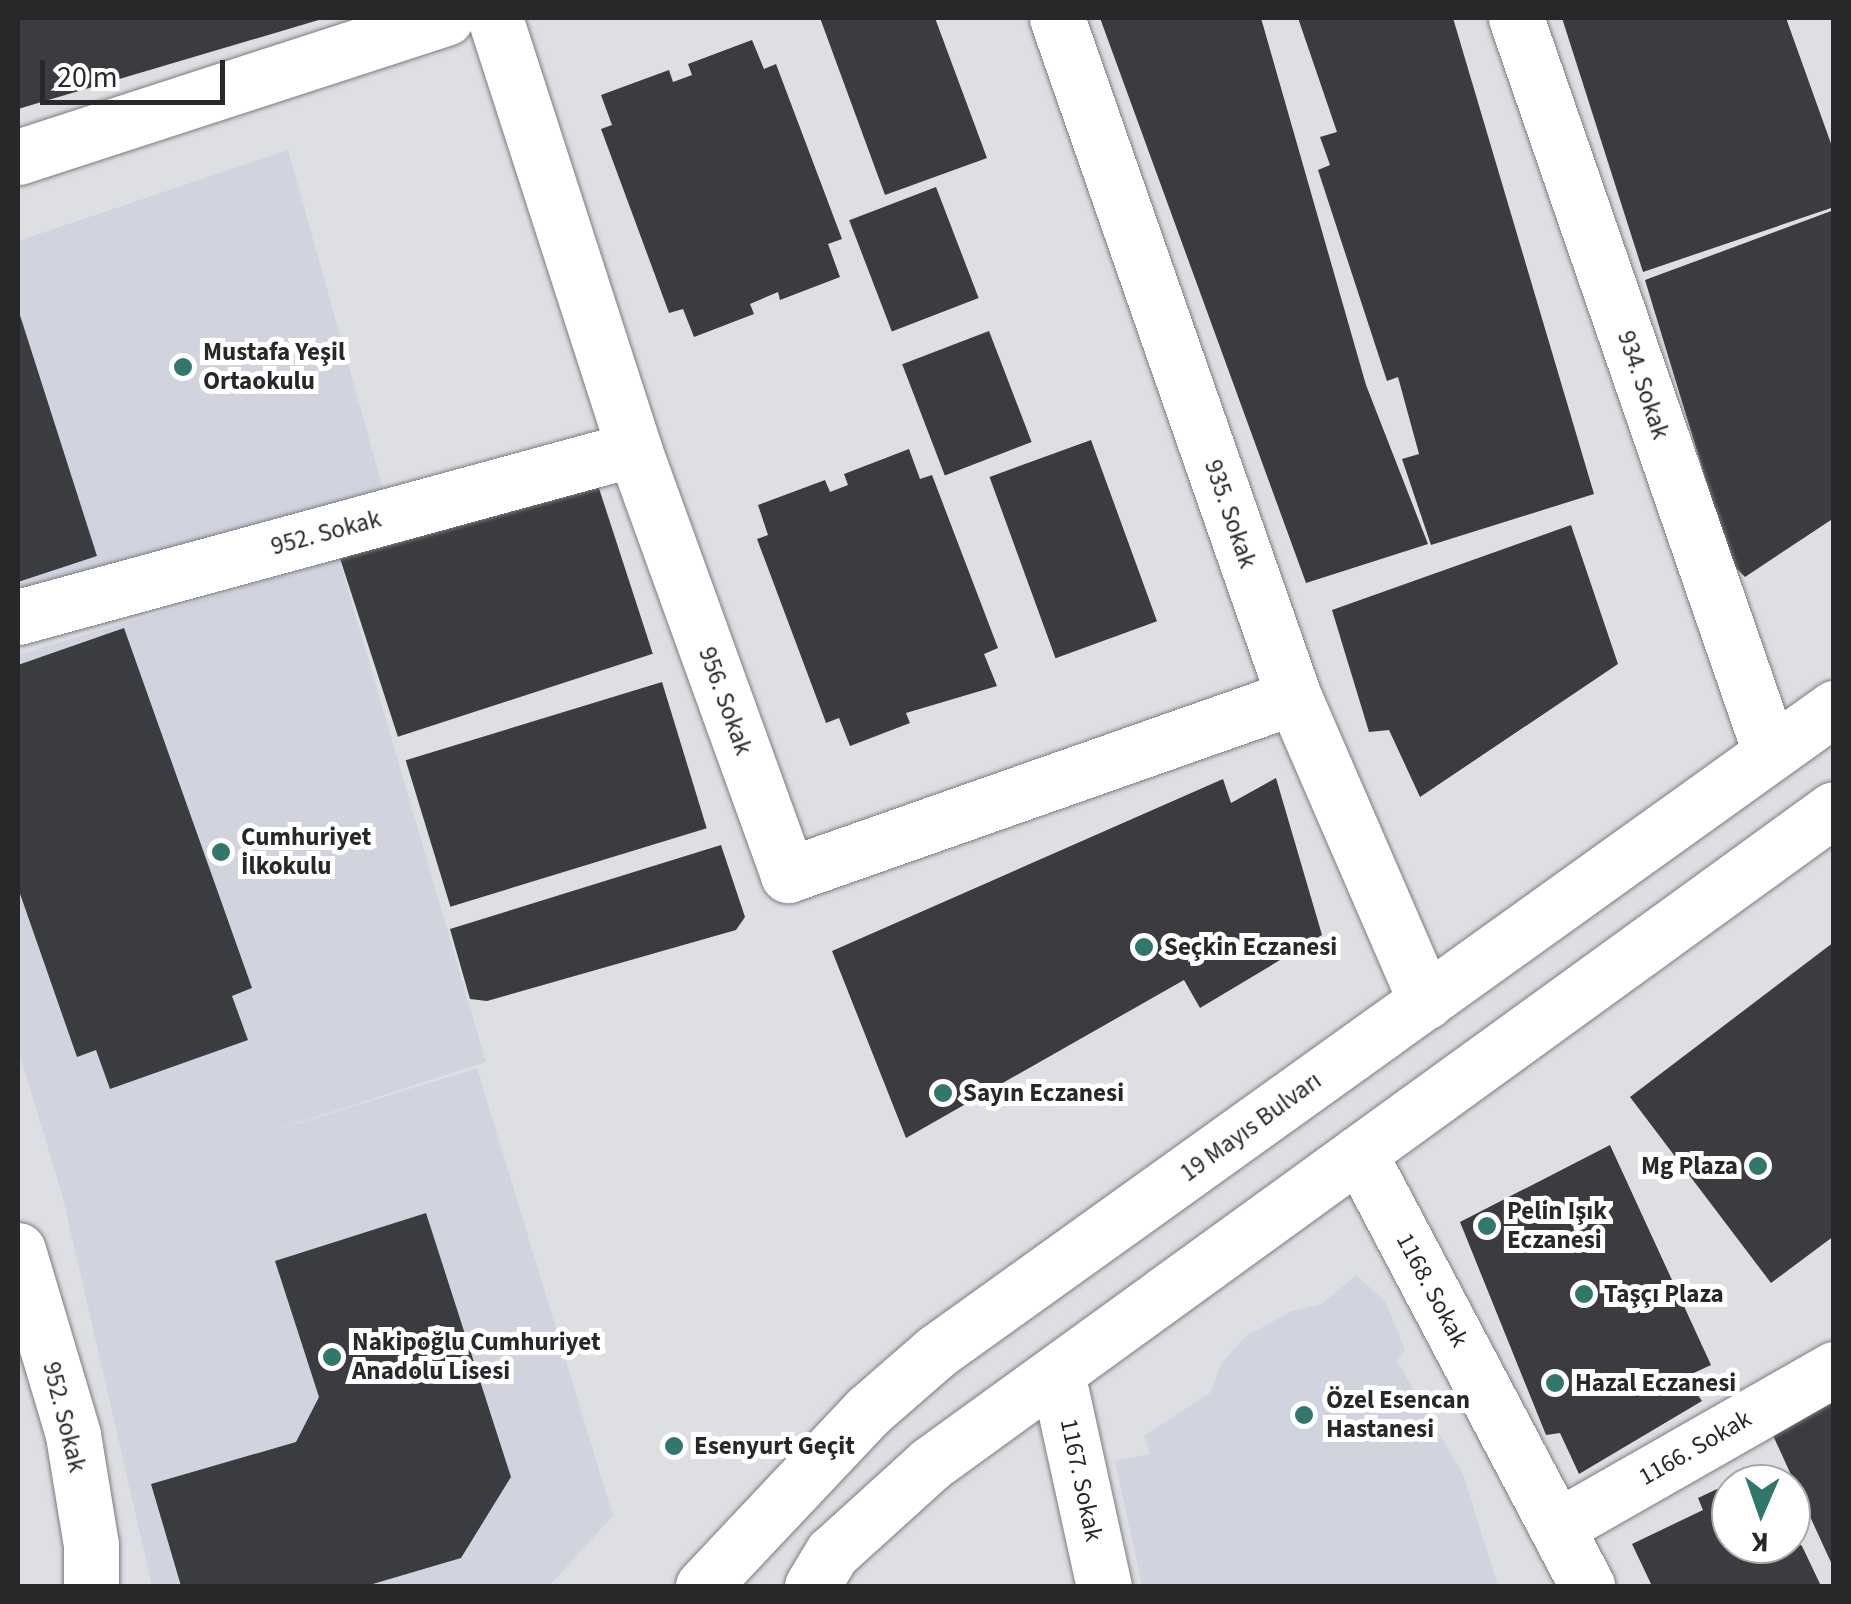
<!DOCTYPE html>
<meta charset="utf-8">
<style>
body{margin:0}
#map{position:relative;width:1851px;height:1604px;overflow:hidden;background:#dedfe3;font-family:"Source Sans 3",sans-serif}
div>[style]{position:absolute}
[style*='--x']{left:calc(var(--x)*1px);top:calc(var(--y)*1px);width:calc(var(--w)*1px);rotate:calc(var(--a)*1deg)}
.built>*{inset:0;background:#d1d4df}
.building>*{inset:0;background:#3a3c3f;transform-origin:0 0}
.roads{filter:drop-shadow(0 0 2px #7b7c80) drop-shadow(0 0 2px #7b7c80)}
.street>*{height:55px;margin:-27.5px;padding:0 27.5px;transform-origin:27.5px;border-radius:27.5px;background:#fff}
.secondary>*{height:55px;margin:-27.5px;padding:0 27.5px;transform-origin:27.5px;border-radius:27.5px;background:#fff}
.dots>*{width:28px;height:28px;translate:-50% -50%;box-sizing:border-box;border:5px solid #fff;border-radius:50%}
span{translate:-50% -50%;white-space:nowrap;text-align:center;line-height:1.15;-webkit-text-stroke:10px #fff;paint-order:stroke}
.poi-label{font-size:25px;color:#28282a;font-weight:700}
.left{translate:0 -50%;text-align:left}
.right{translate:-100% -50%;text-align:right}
.street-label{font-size:25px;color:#28282a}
.frame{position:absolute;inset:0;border:20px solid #28282a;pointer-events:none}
.north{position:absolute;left:1711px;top:1464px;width:100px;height:100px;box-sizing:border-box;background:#fff;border:2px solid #a9a9aa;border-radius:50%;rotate:182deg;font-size:28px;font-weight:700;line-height:40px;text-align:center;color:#28282a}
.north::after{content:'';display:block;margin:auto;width:35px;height:45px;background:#32776c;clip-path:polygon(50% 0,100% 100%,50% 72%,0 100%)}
.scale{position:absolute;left:40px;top:60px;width:185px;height:45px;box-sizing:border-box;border:5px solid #28282a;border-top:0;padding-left:12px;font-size:30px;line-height:35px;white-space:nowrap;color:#28282a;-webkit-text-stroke:8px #fff;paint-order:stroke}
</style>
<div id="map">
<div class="built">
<i style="clip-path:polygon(288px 150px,384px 492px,18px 594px,18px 241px)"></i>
<i style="clip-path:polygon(339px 559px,486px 1062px,242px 1141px,477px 1068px,613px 1516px,549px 1586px,152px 1586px,63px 1198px,18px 1049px,18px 655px)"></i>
<i style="clip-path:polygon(1356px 1275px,1386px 1302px,1405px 1350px,1397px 1361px,1463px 1474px,1498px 1586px,1142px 1586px,1115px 1461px,1150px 1454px,1144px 1436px,1210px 1393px,1221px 1364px,1246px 1336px,1292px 1311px,1322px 1304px)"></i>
</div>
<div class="building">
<i style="clip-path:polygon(18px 18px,322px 18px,322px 19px,18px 109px)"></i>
<i style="clip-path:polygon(820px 18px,935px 18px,987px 158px,885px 195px)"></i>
<i style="clip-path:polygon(1100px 18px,1261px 18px,1366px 385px,1428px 544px,1306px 583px)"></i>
<i style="clip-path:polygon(1298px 18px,1453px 18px,1594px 494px,1431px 545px,1402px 459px,1419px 454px,1398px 377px,1387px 381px,1318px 170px,1330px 165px,1320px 137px,1337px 132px)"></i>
<i style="clip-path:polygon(1562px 18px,1786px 18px,1834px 152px,1834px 207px,1643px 272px)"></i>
<i style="clip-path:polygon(752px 40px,764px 69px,776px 64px,842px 239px,828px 244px,840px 277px,780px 300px,778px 292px,750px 304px,754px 314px,694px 337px,683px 309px,669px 313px,601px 129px,612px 125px,601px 95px,669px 70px,673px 82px,692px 75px,688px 64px)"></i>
<i style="left:936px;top:187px;width:119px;height:93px;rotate:69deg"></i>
<i style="clip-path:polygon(1834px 210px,1834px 518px,1745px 577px,1731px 563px,1645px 280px)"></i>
<i style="clip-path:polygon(18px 309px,97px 556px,18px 582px)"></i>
<i style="left:989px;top:331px;width:119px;height:93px;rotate:69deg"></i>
<i style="left:1091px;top:440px;width:193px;height:108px;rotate:70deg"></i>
<i style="clip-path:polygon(909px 449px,920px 479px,932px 475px,998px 648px,984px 654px,997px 686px,906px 713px,910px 723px,850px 746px,839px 718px,826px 723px,757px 539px,768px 535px,758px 505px,825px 480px,830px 492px,848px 485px,844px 474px)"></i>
<i style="left:595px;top:476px;width:187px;height:268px;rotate:72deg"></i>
<i style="clip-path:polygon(1571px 525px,1618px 664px,1420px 797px,1389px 730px,1369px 732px,1332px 610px)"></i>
<i style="clip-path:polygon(124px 628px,252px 988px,232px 996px,248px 1040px,110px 1089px,96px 1050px,77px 1057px,18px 888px,18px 665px)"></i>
<i style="left:662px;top:682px;width:153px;height:268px;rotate:73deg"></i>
<i style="clip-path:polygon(1276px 778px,1322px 935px,1200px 1008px,1184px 980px,906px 1138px,832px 951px,1223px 779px,1231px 803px)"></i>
<i style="clip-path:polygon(721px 845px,745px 917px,736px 930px,487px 1001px,470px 999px,450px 929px)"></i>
<i style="clip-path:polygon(1834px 942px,1834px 1236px,1771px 1283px,1630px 1097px)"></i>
<i style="clip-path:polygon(1610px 1145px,1711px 1365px,1685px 1377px,1702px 1401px,1579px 1474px,1560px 1433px,1546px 1435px,1460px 1222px)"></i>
<i style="clip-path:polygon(426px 1213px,511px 1477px,461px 1558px,366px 1586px,181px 1586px,151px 1484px,296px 1442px,319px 1397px,275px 1261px)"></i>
<i style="clip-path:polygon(1834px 1399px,1834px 1569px,1771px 1431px)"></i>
<i style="clip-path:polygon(1753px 1472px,1759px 1484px,1731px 1484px,1731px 1544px,1791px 1544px,1791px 1538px,1802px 1546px,1821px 1586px,1652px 1586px,1632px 1544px,1703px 1510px,1698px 1498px)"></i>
</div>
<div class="roads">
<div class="street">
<i style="--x:495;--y:18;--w:453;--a:72.1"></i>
<i style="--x:634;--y:449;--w:453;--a:70.1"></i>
<i style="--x:788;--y:875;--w:536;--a:-19.38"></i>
<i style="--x:1057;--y:18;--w:719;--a:70.76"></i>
<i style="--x:1294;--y:697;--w:332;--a:66.6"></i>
<i style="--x:1516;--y:18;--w:777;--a:70.91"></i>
<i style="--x:18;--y:157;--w:450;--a:-18"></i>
<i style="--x:18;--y:617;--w:638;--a:-15.26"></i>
<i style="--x:1359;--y:1153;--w:489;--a:62.2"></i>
<i style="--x:18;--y:1250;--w:193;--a:73.4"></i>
<i style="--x:73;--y:1435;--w:111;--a:80.7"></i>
<i style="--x:91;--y:1545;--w:41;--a:90"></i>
<i style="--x:1057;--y:1373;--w:218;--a:77.6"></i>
<i style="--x:1557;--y:1527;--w:319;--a:-29.7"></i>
</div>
<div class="secondary">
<i style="--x:703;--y:1586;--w:241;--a:-46.7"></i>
<i style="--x:868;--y:1411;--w:91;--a:-41"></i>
<i style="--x:937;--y:1351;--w:1104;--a:-35.63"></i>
<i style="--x:812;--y:1586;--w:39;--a:-59"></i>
<i style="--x:832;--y:1553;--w:132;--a:-42.2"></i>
<i style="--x:930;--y:1464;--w:1116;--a:-35.93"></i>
</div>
</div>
<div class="dots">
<i style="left:183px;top:367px;background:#32776c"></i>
<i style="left:221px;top:852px;background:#32776c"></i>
<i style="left:1144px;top:947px;background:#32776c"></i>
<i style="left:943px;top:1093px;background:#32776c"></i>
<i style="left:1758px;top:1166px;background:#32776c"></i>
<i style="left:1487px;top:1226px;background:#32776c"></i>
<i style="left:1584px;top:1294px;background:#32776c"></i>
<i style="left:332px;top:1357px;background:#32776c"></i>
<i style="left:1555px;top:1383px;background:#32776c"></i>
<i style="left:1304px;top:1415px;background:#32776c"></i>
<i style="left:674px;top:1446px;background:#32776c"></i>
</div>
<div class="poi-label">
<span class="left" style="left:203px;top:367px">Mustafa Yeşil<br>Ortaokulu</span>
<span class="left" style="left:241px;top:852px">Cumhuriyet<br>İlkokulu</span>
<span class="left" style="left:1164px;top:947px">Seçkin Eczanesi</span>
<span class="left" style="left:963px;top:1093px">Sayın Eczanesi</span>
<span class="right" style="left:1738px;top:1166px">Mg Plaza</span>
<span class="left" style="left:1507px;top:1226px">Pelin Işık<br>Eczanesi</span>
<span class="left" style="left:1604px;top:1294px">Taşçı Plaza</span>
<span class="left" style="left:352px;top:1357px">Nakipoğlu Cumhuriyet<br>Anadolu Lisesi</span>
<span class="left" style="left:1575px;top:1383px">Hazal Eczanesi</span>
<span class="left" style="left:1326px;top:1415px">Özel Esencan<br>Hastanesi</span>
<span class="left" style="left:694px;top:1446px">Esenyurt Geçit</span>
</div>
<div class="street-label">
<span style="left:1643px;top:385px;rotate:71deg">934. Sokak</span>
<span style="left:1230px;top:514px;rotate:71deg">935. Sokak</span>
<span style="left:326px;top:533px;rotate:-15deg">952. Sokak</span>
<span style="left:725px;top:701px;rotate:70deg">956. Sokak</span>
<span style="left:1251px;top:1127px;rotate:-36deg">19 Mayıs Bulvarı</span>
<span style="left:1432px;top:1290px;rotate:62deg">1168. Sokak</span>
<span style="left:64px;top:1417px;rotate:76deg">952. Sokak</span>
<span style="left:1695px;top:1448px;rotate:-30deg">1166. Sokak</span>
<span style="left:1081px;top:1480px;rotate:78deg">1167. Sokak</span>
</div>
<div class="frame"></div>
<div class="north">K</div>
<div class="scale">20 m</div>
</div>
